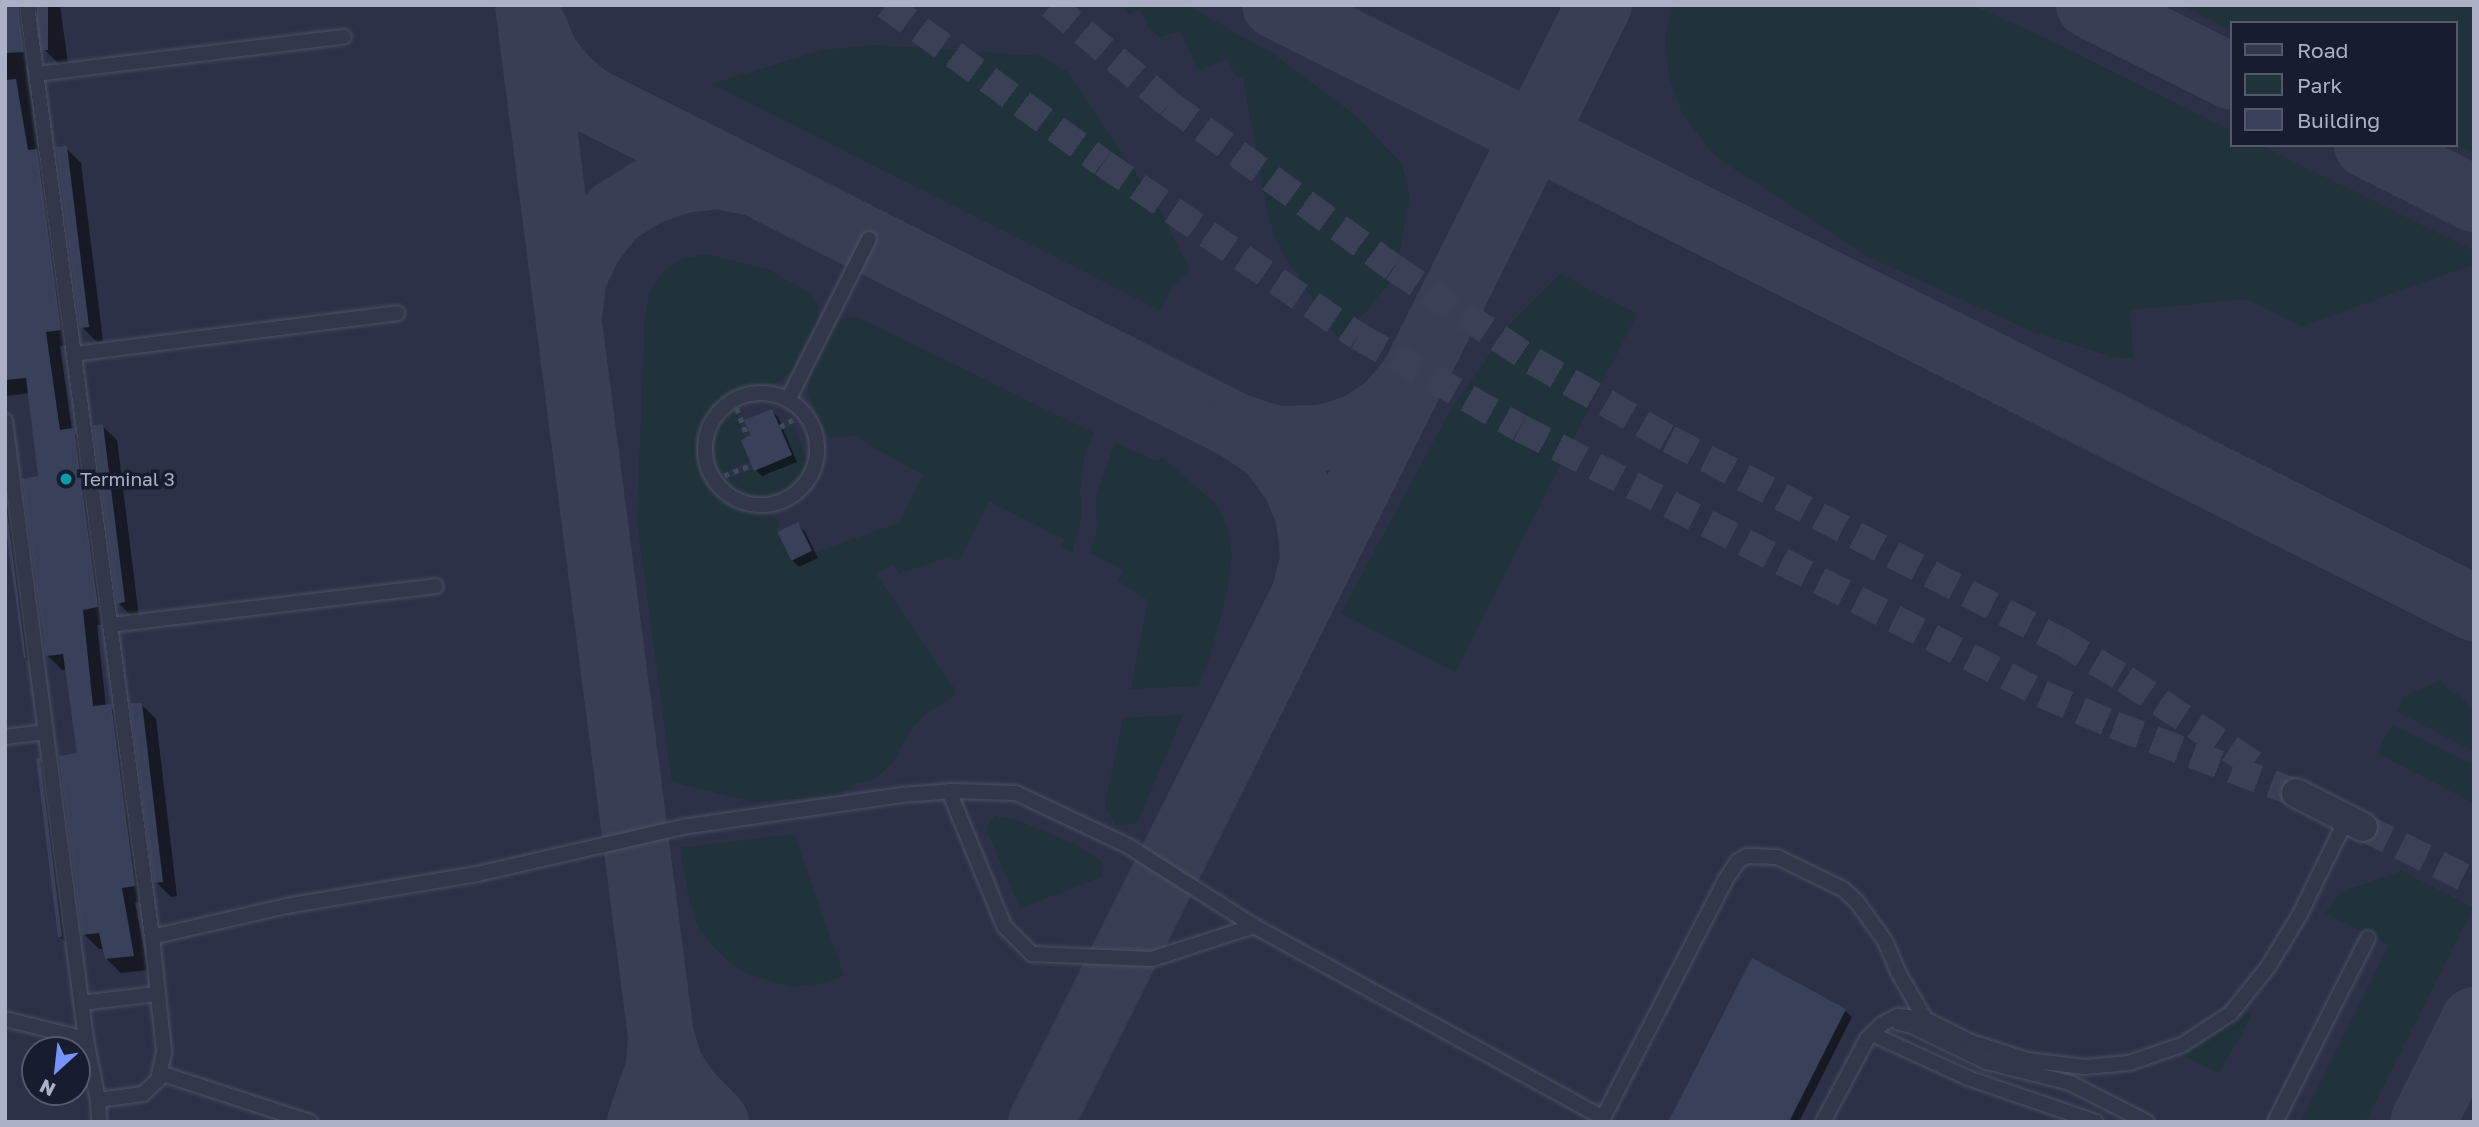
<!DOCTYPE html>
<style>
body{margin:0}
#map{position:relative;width:2479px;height:1127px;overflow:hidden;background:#1e2439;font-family:"Golos Text",sans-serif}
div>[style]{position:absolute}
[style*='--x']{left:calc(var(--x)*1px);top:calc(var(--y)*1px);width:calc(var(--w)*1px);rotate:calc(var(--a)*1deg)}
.airport>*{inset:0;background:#2c3147}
.green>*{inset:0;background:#20323a}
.shadow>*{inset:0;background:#0007}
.taxiway>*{height:66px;margin:-33px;padding:0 33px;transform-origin:33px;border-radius:33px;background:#383f55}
.building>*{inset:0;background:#39415a;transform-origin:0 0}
.street-tunnel>*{height:28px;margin-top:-14px;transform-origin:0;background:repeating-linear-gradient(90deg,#3a4055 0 28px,transparent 0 42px)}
.path>*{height:4.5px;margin-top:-2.25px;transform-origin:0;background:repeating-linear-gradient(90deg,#3a4e55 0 5px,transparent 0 10px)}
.roads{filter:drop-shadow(0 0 2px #4c5165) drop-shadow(0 0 2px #4c5165)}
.lane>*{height:14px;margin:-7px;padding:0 7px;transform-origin:7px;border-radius:7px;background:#32374a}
.lane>.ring{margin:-7px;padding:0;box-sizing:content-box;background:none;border:14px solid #32374a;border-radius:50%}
.street>*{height:28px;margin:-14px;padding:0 14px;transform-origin:14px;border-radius:14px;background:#32374a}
.dots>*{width:19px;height:19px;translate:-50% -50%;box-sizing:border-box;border:4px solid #171c2e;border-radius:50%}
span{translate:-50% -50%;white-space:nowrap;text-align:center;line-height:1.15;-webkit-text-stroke:7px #171c2e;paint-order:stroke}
.poi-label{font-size:19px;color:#acb1c7}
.left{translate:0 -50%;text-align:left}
.frame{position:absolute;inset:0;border:7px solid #acb1c7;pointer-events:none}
.legend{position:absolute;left:2230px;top:21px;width:228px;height:126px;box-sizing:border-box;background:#171c2e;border:2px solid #53586b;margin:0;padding:9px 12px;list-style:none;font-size:21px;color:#acb1c7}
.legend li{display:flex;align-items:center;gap:14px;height:35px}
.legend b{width:35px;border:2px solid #53586b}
.north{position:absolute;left:21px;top:1036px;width:70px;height:70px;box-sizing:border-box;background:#171c2e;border:2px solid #53586b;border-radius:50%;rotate:207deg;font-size:19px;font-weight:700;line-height:28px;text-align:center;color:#acb1c7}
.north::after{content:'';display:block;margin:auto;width:24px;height:32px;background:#7893ff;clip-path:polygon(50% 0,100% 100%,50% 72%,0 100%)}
</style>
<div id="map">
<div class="airport">
<i style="clip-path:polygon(evenodd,5px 5px,2474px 5px,2474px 1122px,5px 1122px,5px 5px,2232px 23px,2456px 23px,2456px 145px,2232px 145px,2232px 23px,5px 5px,35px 1050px,77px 1050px,77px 1092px,35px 1092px,35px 1050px)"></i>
</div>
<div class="green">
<i style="clip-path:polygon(1124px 5px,1186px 5px,1275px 55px,1355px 115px,1402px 164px,1410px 196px,1395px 275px,1365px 313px,1337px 337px,1280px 249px,1269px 220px,1243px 78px,1237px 78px,1227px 58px,1198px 70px,1180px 31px,1160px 37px,1150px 30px,1140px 10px,1128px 14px)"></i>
<i style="clip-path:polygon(1673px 5px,1971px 5px,2045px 38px,2232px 131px,2232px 145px,2261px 145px,2474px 251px,2474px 264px,2302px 326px,2247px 299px,2130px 310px,2133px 358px,2117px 358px,2031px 331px,1869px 257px,1716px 157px,1683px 115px,1669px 76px,1665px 39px)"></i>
<i style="clip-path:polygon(2182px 5px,2474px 5px,2474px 153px,2456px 144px,2456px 23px,2232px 23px,2232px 31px)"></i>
<i style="clip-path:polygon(875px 45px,1041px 56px,1068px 72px,1158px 207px,1190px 270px,1172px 287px,1160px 310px,712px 84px,822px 50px)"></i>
<i style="clip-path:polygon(706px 254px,767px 269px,810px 293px,818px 304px,819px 321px,792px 370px,777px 383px,744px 390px,721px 405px,706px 427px,701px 453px,708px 478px,723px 497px,738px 508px,768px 515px,780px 522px,777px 532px,791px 561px,899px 523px,923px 475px,854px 436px,829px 437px,817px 418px,808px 391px,809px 378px,832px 329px,840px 320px,857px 317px,1094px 433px,1085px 452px,1080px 490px,1082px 516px,1072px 552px,1061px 546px,1064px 539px,989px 501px,959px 561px,950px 557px,899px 573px,893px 564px,876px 574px,956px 691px,955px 695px,925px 714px,912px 728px,893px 762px,875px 779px,855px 784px,839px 796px,753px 802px,672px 782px,637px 521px,645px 316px,650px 291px,664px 272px,682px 259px)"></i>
<i style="clip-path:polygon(1560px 274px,1637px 314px,1455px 672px,1341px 613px,1448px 415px,1512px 322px)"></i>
<i style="clip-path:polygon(734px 408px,742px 427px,737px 429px,739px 434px,744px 432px,745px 439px,741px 441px,749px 461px,720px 474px,713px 452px,715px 434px,722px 417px)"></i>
<i style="clip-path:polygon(793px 425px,807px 461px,803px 479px,783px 495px,771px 499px,747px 497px,729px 485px,725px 480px,791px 455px,782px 431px)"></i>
<i style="clip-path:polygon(1115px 443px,1157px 461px,1162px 457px,1217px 505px,1228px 529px,1232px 555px,1226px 597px,1210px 655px,1198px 686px,1131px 689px,1148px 600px,1118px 580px,1123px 570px,1090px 553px,1097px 528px,1096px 497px)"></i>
<i style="clip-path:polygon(2442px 680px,2447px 689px,2460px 696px,2474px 712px,2474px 751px,2397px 712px,2405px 696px)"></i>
<i style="clip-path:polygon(1183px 715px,1137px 823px,1116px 825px,1105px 805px,1123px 718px)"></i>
<i style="clip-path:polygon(2392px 725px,2474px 766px,2474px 803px,2377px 753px)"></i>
<i style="clip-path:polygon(995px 816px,1017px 820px,1074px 844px,1101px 861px,1102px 877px,1020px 908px,986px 828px)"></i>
<i style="clip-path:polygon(794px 834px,844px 976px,823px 983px,791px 987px,749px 974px,728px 961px,708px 941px,697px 925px,689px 899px,680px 848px)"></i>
<i style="clip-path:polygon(2402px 871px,2473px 908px,2365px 1122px,2301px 1122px,2389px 945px,2325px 913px,2342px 891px,2344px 893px,2349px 889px)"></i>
<i style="clip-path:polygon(2248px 1012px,2251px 1013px,2247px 1024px,2219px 1073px,2178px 1053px,2201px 1042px)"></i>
</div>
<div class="shadow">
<i style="clip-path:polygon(5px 5px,60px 5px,68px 63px,59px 64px,44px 49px,39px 11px,32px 21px,37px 66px,26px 67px,40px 155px,51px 166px,75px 345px,60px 346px,72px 430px,88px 445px,112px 622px,97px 625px,106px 707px,110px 706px,125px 721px,149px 900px,135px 903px,148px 970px,121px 973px,106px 958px,104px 949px,99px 949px,84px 934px,79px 755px,67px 670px,62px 670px,47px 655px,40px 478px,30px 393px,5px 396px)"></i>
<i style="clip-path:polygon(66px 148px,81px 163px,103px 341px,97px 342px,82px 327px)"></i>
<i style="clip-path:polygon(772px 411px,778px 417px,797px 462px,762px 476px,756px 470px,753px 437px)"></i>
<i style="clip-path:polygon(102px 426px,117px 440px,139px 617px,133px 618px,119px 603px)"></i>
<i style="clip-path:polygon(5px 487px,18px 499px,40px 673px,25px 658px,5px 511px)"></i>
<i style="clip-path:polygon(798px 524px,805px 532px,818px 558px,799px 567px,792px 560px)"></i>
<i style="clip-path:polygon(141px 704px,156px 719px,177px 896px,171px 897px,156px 882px)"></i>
<i style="clip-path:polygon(39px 760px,54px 775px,75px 951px,60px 937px)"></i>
<i style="clip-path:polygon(1844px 1010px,1852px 1017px,1799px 1122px,1670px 1122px)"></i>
</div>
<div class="taxiway">
<i style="--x:528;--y:5;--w:1040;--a:82.65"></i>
<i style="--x:661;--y:1036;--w:31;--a:94"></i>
<i style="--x:659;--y:1067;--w:58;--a:109.1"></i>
<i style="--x:1275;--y:5;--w:1342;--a:26.7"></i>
<i style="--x:2089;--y:5;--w:160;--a:26.7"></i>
<i style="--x:534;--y:27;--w:34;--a:67"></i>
<i style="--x:547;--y:58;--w:30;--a:49"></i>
<i style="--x:567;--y:81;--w:30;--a:40"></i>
<i style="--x:590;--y:100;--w:724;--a:26.78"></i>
<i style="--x:1236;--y:426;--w:42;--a:18"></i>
<i style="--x:1276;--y:439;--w:46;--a:-1.2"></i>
<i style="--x:1322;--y:438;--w:38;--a:-17"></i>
<i style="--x:1358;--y:427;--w:33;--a:-33"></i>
<i style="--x:1386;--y:409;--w:32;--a:-49"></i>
<i style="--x:2367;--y:145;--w:120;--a:26.8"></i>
<i style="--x:570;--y:308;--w:31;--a:-83"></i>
<i style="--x:574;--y:277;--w:35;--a:-65"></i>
<i style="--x:589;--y:245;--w:41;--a:-52"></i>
<i style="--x:614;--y:213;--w:40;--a:-32"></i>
<i style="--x:648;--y:192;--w:36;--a:-19"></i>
<i style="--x:682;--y:180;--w:39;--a:-6"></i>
<i style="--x:721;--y:176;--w:27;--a:13"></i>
<i style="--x:1236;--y:426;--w:41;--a:34.1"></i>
<i style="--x:1270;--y:449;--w:42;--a:53.7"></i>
<i style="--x:1295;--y:483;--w:34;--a:67"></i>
<i style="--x:1308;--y:514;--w:28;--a:82"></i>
<i style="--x:1312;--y:542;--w:19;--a:87"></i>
<i style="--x:1313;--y:561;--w:28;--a:105"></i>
<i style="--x:661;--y:1036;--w:31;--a:73"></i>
<i style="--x:670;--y:1066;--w:30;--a:57"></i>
<i style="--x:686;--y:1091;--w:43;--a:45.9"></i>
<i style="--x:1041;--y:1122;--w:1249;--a:-63.46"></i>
<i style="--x:2423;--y:1122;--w:114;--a:-63.4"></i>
</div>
<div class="building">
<i style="clip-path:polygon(5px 5px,18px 5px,24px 52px,5px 53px)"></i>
<i style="left:37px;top:5px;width:11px;height:45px"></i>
<i style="clip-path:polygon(16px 79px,28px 150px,37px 149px,61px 330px,46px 332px,60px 430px,74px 428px,98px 607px,83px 610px,93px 706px,111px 704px,135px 886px,122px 888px,134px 956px,105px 959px,99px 933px,82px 935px,59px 756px,77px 753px,63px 654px,46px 656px,22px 479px,38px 476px,26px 378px,5px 380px,5px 80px)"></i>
<i style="clip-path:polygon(67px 146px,89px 327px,80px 328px,56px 147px)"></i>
<i style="clip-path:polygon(772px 409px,792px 455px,754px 471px,741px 440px,751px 436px,744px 420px)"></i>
<i style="clip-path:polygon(103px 424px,125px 602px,117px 604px,93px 425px)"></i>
<i style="clip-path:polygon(5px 497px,26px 658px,24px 659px,5px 523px)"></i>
<i style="left:798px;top:522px;width:32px;height:23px;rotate:64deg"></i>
<i style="clip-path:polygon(130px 703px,142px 703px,163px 882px,154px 883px)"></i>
<i style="left:40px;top:758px;width:180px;height:4px;rotate:83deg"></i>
<i style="clip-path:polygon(1752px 958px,1846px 1009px,1789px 1122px,1668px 1122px)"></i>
</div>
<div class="street-tunnel">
<i style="--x:886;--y:5;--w:268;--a:36.1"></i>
<i style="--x:1103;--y:163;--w:308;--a:34.2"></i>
<i style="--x:1358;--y:336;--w:186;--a:29.6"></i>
<i style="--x:1520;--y:428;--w:586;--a:27"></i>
<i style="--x:2042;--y:694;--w:78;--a:23.3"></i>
<i style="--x:2114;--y:725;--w:194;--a:20.5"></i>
<i style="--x:1051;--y:5;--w:154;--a:40"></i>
<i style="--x:1169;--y:104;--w:278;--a:36.1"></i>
<i style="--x:1394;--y:268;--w:167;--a:33.8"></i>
<i style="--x:1533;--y:361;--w:157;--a:29.8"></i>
<i style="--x:1669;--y:439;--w:439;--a:27.3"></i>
<i style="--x:2059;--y:640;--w:77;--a:30.6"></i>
<i style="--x:2125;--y:679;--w:157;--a:33.6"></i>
<i style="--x:2363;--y:827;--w:124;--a:26.4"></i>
</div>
<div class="path">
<i style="--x:733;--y:399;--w:41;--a:68.5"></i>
<i style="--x:780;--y:427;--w:22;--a:-30"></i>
<i style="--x:715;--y:479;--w:39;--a:-21"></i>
</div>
<div class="roads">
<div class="lane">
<i style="--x:27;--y:5;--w:940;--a:82.36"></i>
<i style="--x:152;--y:937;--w:116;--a:84"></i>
<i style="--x:164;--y:1052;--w:29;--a:102"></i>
<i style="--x:158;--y:1080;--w:21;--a:137"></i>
<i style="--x:143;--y:1094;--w:45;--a:172.4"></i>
<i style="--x:36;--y:74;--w:310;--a:-6.9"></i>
<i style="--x:74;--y:354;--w:326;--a:-7.2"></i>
<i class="ring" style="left:705px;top:393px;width:98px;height:98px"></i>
<i style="--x:789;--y:398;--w:178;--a:-63.3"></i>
<i style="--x:5;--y:421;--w:623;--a:82.53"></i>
<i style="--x:86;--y:1039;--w:62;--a:78.9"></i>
<i style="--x:98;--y:1100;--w:22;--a:87"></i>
<i style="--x:110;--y:625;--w:328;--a:-6.8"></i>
<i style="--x:5;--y:737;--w:41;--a:-7"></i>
<i style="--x:949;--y:791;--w:146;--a:67.8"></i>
<i style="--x:1004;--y:926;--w:40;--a:45"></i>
<i style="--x:1032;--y:954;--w:120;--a:2.4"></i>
<i style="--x:1152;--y:959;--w:107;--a:-17.9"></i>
<i style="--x:152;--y:937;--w:138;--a:-13"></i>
<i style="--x:286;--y:906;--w:194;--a:-9.5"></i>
<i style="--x:477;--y:874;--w:210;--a:-12.9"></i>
<i style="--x:682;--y:827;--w:222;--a:-8.3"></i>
<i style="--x:902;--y:795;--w:52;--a:-4.4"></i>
<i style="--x:954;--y:791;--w:62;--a:1.8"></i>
<i style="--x:1016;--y:793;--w:124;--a:25.3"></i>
<i style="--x:1128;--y:846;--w:149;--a:32.4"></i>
<i style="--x:1254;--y:926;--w:398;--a:28.8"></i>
<i style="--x:81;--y:1003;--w:76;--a:-6.8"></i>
<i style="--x:5;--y:1019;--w:83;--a:13.9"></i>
<i style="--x:1899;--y:1023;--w:13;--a:13"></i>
<i style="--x:1912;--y:1026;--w:82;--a:25.9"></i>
<i style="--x:1986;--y:1062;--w:87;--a:14"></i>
<i style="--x:2070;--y:1083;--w:86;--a:26.9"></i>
<i style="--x:1872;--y:1034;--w:106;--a:24.6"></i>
<i style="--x:1968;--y:1078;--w:135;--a:19"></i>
<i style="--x:160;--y:1073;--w:158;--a:18.1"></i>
<i style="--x:1601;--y:1122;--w:273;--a:-62.8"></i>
<i style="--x:1726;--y:879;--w:22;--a:-56"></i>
<i style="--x:1738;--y:861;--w:10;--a:-29"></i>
<i style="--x:1747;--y:856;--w:30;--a:2"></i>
<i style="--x:1777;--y:857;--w:73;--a:25.9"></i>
<i style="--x:1843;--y:889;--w:19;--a:43"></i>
<i style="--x:1857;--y:902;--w:48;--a:54.3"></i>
<i style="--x:1885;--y:941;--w:34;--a:67"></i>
<i style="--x:1898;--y:972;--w:54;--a:60.1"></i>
<i style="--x:1823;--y:1122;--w:94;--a:-62.1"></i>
<i style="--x:1867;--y:1039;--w:21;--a:-45"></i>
<i style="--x:1882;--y:1024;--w:18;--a:-27"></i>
<i style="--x:1898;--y:1016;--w:27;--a:6"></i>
<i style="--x:1925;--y:1019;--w:51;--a:26.6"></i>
<i style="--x:1971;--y:1042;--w:59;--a:17.8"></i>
<i style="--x:2027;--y:1060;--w:58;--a:6.9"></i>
<i style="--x:2085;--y:1067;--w:44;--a:-5.2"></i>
<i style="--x:2129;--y:1063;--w:56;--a:-18.8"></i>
<i style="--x:2182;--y:1045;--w:59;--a:-33.1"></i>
<i style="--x:2231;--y:1013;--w:59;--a:-51.2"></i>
<i style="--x:2268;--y:967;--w:60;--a:-58.7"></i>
<i style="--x:2299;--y:916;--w:109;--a:-63.9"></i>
<i style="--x:2275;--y:1122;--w:206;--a:-63.2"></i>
</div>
<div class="street">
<i style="--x:2296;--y:793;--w:75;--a:26.9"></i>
</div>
</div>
<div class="dots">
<i style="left:66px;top:479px;background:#0f9aa8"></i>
</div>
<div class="poi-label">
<span class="left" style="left:80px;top:479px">Terminal 3</span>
</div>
<div class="frame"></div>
<ul class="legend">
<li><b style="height:9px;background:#32374a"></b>Road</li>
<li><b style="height:19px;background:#20323a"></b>Park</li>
<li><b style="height:19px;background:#39415a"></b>Building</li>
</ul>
<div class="north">N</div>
</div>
